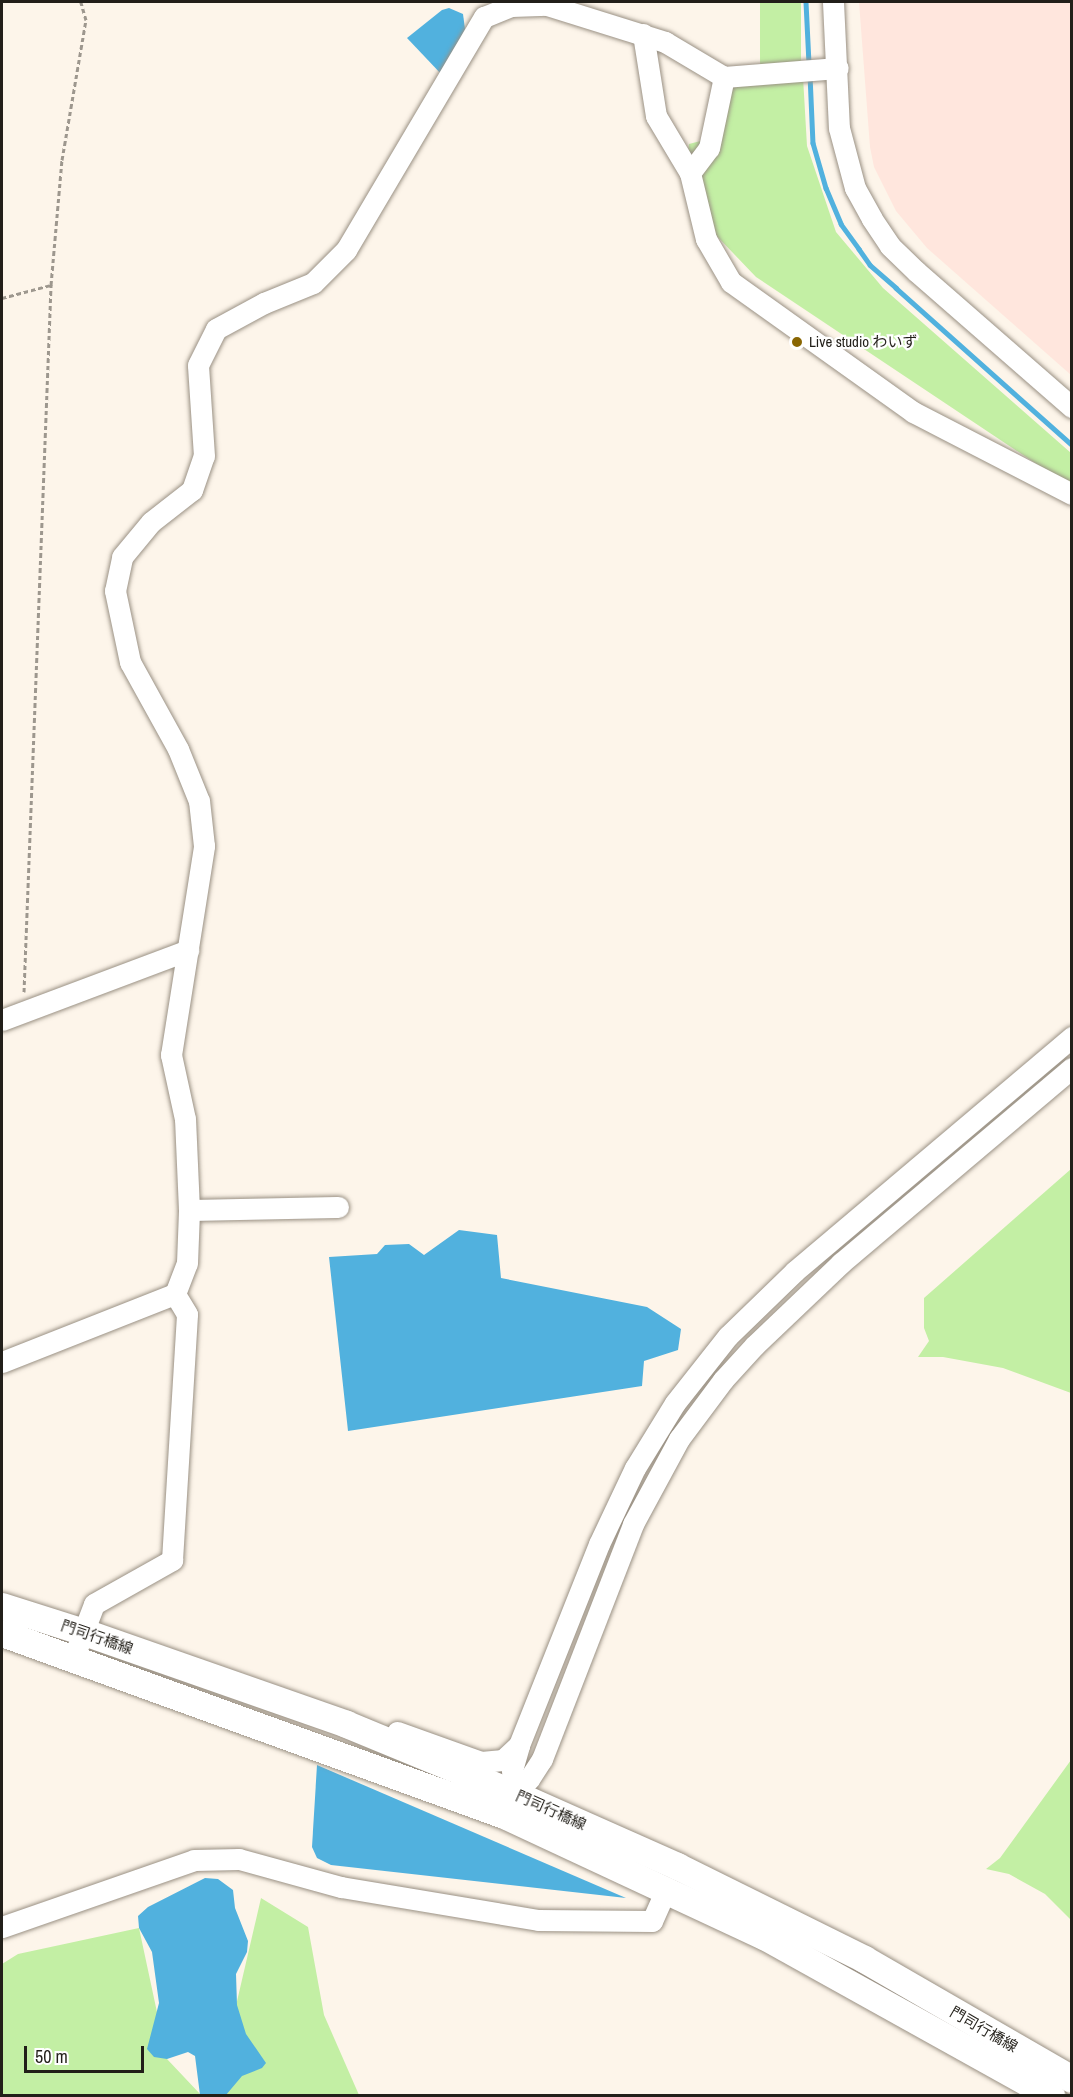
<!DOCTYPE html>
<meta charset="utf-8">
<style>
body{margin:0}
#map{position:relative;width:1073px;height:2097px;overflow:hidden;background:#fdf5ea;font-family:"Archivo Narrow","Noto Sans JP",sans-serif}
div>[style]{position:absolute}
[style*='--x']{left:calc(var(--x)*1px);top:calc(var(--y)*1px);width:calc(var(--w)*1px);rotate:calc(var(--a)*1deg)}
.industrial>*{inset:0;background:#ffe6dd}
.green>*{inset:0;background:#c3efa4;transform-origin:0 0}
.water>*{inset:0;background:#51b1de}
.stream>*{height:4.5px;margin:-2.25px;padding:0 2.25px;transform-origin:2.25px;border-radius:2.25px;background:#51b1de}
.path>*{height:3px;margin-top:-1.5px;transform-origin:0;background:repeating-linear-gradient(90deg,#9d978e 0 4.5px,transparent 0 7.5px)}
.roads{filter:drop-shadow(0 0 2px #9a9184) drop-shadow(0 0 2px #9a9184)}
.minor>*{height:21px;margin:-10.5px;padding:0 10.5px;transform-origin:10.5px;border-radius:10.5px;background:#fff}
.major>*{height:27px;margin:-13.5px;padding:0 13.5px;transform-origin:13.5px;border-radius:13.5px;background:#fff}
.dots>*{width:16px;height:16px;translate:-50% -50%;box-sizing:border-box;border:3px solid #fff;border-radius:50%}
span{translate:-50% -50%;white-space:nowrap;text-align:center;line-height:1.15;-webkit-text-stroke:4.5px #fff;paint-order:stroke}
.poi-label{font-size:15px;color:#221f19}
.left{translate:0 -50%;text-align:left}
.street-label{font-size:15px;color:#221f19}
.frame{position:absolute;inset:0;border:3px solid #221f19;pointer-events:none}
.scale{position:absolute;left:24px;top:2046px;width:120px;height:27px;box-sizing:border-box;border:3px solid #221f19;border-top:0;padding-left:8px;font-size:18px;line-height:21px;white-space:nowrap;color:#221f19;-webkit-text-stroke:4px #fff;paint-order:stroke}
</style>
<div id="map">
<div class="industrial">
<i style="clip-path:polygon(859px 2px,1071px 2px,1071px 375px,927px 248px,896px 211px,874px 167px,870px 147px)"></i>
</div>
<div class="green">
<i style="left:760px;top:2px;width:41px;height:65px"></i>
<i style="clip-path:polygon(803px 77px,807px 146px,836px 232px,883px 288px,1071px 453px,1071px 487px,756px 277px,712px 231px,685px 171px,689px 144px,716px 137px,729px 84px)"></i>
<i style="clip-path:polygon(1071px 1169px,1071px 1393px,1003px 1368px,943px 1357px,918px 1357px,929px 1341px,924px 1328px,924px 1298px)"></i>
<i style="clip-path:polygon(1071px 1760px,1071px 1920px,1045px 1894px,1009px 1874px,986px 1869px,1000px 1858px)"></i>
<i style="clip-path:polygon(261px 1898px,308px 1927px,324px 2015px,359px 2095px,215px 2096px)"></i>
<i style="clip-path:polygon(139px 1928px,167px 2059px,201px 2095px,2px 2096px,2px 1964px,18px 1954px)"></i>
</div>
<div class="water">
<i style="clip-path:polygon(449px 8px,463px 14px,465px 29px,443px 76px,407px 38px,442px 10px)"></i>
<i style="clip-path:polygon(459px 1230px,497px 1235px,501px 1278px,647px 1307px,681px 1329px,678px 1350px,644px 1361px,642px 1386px,348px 1431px,329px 1257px,377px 1254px,385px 1245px,409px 1244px,424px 1255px)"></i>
<i style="clip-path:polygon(317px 1765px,626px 1898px,331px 1865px,317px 1858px,312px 1847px)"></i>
<i style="clip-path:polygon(205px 1878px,218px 1879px,233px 1890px,235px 1908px,248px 1941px,247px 1952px,236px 1974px,237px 2005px,246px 2034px,266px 2063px,262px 2068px,242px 2076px,226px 2095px,200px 2095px,195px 2056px,188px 2052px,167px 2059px,154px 2057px,147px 2049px,159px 2003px,152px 1952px,139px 1928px,138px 1916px,148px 1907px)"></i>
</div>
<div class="stream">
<i style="--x:806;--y:2;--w:61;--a:87.2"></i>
<i style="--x:810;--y:75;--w:68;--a:87.5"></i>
<i style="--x:813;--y:143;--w:47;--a:73.9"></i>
<i style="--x:826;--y:188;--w:39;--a:67"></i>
<i style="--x:841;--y:224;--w:31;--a:54"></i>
<i style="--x:859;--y:249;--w:19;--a:55"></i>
<i style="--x:870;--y:265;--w:35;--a:41"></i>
<i style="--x:896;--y:288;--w:236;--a:41.7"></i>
</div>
<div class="path">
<i style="--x:2;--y:298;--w:51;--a:-14.9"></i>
<i style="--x:24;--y:992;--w:708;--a:-87.81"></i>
<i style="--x:51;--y:285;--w:125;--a:-85"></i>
<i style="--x:62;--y:160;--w:142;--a:-80.3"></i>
<i style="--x:86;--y:20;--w:19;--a:-106"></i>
</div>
<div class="roads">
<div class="minor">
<i style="--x:833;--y:2;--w:126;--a:87.3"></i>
<i style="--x:839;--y:128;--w:62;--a:75.1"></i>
<i style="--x:855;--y:188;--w:35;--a:61"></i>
<i style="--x:872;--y:219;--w:32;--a:56"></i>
<i style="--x:890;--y:246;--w:37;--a:44"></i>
<i style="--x:917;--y:272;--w:206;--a:41.1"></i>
<i style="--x:643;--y:34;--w:83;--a:81"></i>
<i style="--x:656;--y:116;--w:66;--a:59.2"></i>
<i style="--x:690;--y:173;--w:68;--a:76.4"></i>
<i style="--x:706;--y:239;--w:50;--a:59.8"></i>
<i style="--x:731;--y:282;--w:224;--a:35.5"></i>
<i style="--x:913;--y:412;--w:179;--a:27.3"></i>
<i style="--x:690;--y:173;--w:31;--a:-53"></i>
<i style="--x:709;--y:148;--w:73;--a:-78.1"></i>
<i style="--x:2;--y:1020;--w:199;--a:-20.6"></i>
<i style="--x:189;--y:1210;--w:149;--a:-1.2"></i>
<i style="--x:2;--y:1362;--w:186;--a:-21.5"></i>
<i style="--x:175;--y:1294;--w:33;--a:-69"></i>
<i style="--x:187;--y:1263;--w:53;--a:-87.8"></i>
<i style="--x:189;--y:1210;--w:91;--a:-92.5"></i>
<i style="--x:185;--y:1119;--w:66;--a:-102.3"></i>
<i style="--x:171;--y:1055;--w:212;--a:-81"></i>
<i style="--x:204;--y:846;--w:45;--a:-96.3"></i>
<i style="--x:199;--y:801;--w:56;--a:-112"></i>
<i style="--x:178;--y:749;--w:99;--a:-118.9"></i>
<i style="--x:130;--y:662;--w:73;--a:-101.9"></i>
<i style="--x:115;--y:591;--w:35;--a:-78"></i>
<i style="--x:122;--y:557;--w:45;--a:-50.4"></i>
<i style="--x:151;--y:522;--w:52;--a:-38"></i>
<i style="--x:192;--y:490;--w:36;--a:-71"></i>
<i style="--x:204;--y:456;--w:91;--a:-93.8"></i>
<i style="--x:198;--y:365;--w:40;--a:-63.4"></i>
<i style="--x:216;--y:329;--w:55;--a:-28.4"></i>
<i style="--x:264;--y:303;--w:53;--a:-22.2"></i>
<i style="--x:313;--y:283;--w:47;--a:-45"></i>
<i style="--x:346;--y:250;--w:271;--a:-59.4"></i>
<i style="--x:484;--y:17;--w:29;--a:-22"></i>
<i style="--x:511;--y:6;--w:36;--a:-2"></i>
<i style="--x:547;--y:5;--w:124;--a:17.4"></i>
<i style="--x:665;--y:42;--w:69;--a:30.7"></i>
<i style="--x:724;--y:77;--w:114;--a:-4.5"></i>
<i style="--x:78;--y:1646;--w:45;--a:-69.1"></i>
<i style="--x:94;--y:1604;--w:90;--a:-29.4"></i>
<i style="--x:172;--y:1560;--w:246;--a:-86.5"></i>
<i style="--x:187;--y:1314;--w:23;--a:-121"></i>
<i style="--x:397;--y:1732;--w:89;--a:19.7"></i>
<i style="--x:481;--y:1762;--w:22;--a:-5"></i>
<i style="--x:503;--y:1760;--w:22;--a:-43"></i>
<i style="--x:513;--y:1793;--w:23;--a:-92"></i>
<i style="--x:512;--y:1770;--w:26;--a:-74"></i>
<i style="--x:519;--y:1745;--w:216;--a:-68.3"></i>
<i style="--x:599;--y:1544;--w:84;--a:-64.7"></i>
<i style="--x:635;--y:1468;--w:76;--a:-58.4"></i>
<i style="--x:675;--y:1403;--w:85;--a:-51.7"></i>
<i style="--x:728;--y:1336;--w:93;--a:-44.1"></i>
<i style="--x:795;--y:1271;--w:363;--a:-40.2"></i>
<i style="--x:502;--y:1798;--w:33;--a:-35"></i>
<i style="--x:529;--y:1779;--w:24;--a:-57"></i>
<i style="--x:542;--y:1759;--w:252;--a:-68.8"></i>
<i style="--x:633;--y:1524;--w:97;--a:-61.6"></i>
<i style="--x:679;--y:1439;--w:74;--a:-53.3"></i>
<i style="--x:723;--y:1380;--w:47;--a:-47.6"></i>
<i style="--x:755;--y:1345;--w:119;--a:-43.6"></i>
<i style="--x:841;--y:1263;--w:302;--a:-40.2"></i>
<i style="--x:2;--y:1927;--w:203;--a:-19.2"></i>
<i style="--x:194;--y:1860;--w:45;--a:-1.3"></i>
<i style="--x:239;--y:1859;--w:106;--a:15.4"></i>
<i style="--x:341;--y:1887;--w:200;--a:9.5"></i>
<i style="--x:538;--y:1920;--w:114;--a:0.5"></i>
<i style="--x:652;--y:1921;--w:35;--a:-66"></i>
</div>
<div class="major">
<i style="--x:2;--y:1606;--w:86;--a:17.6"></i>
<i style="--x:84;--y:1632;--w:278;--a:19.3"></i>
<i style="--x:346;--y:1724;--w:181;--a:22.4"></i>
<i style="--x:513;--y:1793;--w:180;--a:24"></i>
<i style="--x:677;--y:1866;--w:209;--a:26.4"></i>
<i style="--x:864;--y:1959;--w:240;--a:30"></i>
<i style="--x:2;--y:1633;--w:534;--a:19.93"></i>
<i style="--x:504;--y:1815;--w:287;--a:25"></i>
<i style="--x:764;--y:1936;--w:329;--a:29.1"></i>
</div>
</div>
<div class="dots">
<i style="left:797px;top:342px;background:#896603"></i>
</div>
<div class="poi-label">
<span class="left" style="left:809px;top:342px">Live studio わいず</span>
</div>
<div class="street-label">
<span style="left:97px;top:1637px;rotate:19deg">門司行橋線</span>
<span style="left:551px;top:1810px;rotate:24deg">門司行橋線</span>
<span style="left:984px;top:2029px;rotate:30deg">門司行橋線</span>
</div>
<div class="frame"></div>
<div class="scale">50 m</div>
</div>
